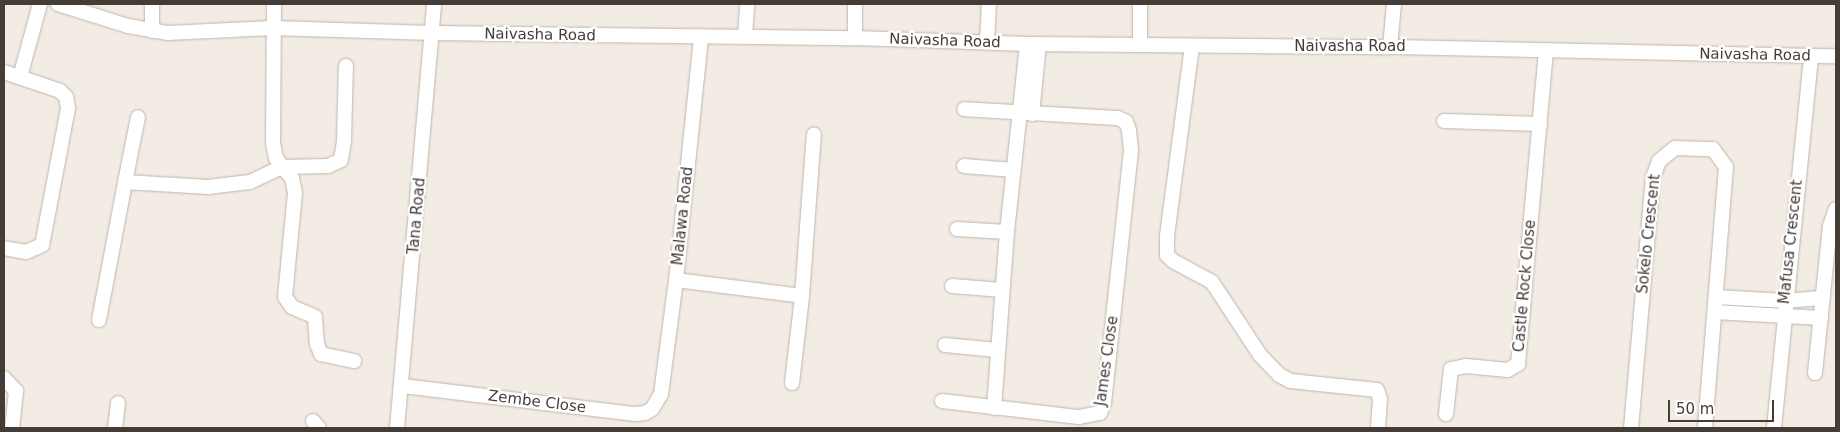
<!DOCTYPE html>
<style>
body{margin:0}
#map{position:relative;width:1840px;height:432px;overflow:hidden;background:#f2ece5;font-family:"DejaVu Sans",sans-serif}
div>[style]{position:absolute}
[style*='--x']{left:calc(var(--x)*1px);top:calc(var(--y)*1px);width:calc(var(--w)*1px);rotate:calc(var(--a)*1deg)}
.roads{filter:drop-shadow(0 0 1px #c1b5ab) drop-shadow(0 0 1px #c1b5ab)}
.street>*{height:14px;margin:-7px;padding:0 7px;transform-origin:7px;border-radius:7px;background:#fff}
span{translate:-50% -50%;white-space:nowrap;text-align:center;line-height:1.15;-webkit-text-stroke:4.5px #fff;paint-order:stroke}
.street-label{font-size:15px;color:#453c35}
.frame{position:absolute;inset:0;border:5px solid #453c35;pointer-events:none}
.scale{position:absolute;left:1668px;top:400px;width:106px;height:22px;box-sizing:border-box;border:2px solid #453c35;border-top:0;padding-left:6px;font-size:15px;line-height:18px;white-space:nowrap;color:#453c35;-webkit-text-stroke:4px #fff;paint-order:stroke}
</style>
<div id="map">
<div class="roads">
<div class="street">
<i style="--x:58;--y:4;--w:73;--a:17.4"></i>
<i style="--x:128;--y:26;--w:41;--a:9.9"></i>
<i style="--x:168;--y:33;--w:104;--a:-2.8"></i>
<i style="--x:272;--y:28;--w:161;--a:1.8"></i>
<i style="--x:433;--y:33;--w:422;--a:0.7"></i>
<i style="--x:855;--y:38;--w:172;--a:2"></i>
<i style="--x:1027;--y:44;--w:363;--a:0.5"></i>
<i style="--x:1390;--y:47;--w:446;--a:1.2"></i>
<i style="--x:152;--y:4;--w:27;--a:90"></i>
<i style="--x:274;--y:4;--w:139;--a:90.4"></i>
<i style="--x:273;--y:143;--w:15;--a:79"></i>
<i style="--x:276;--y:158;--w:11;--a:56"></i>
<i style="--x:282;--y:167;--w:46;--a:-1.2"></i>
<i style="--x:328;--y:166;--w:14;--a:-25"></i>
<i style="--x:341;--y:160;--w:20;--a:-81"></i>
<i style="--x:344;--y:140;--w:74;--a:-88.5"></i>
<i style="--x:855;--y:4;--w:34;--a:90"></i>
<i style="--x:745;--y:36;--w:32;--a:-86"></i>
<i style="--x:987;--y:42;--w:38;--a:-87"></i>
<i style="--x:1140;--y:45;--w:41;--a:-90"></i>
<i style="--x:1192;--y:46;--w:192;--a:97.5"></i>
<i style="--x:1167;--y:236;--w:19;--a:90"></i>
<i style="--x:1167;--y:255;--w:8;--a:45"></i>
<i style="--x:1173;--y:261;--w:44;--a:28.3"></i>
<i style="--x:1212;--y:282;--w:87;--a:56.7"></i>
<i style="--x:1260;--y:355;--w:28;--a:46"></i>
<i style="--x:1279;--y:375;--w:13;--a:27"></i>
<i style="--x:1291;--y:381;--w:86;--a:6"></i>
<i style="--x:1377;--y:390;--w:9;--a:72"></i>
<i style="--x:1380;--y:399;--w:29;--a:94"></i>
<i style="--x:1390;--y:47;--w:43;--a:-84.7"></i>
<i style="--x:4;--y:72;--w:59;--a:18.7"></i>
<i style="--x:60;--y:91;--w:8;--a:45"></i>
<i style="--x:66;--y:97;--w:11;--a:80"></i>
<i style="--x:68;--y:108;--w:139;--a:100.7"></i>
<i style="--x:42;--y:245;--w:17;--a:156"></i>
<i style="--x:26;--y:252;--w:22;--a:-170"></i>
<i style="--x:20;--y:77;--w:76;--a:-74.7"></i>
<i style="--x:1032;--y:114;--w:70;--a:-84.3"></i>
<i style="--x:1444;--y:121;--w:96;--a:1.8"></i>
<i style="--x:964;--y:166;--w:49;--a:4.7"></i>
<i style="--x:125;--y:182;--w:66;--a:-78.7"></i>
<i style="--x:957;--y:229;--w:50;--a:3.4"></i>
<i style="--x:676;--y:280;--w:127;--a:7.2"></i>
<i style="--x:952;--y:286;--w:50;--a:4.6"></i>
<i style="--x:1716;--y:297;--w:69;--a:3.3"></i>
<i style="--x:1785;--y:301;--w:38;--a:-5"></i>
<i style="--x:1715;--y:312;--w:106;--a:3.2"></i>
<i style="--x:99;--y:320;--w:140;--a:-79.3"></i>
<i style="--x:125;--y:182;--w:83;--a:3.4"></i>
<i style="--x:208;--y:187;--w:42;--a:-6.8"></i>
<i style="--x:250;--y:182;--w:35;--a:-25"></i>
<i style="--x:282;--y:167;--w:15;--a:48"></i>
<i style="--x:292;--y:178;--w:15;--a:79"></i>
<i style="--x:295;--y:193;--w:104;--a:95.5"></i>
<i style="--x:285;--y:297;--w:12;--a:55"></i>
<i style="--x:292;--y:307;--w:25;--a:23"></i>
<i style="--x:315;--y:317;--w:27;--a:86"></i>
<i style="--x:317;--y:344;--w:11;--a:68"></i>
<i style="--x:321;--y:354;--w:34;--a:12"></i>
<i style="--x:945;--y:345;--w:52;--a:5.5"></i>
<i style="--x:1815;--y:373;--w:148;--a:-84.2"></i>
<i style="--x:1830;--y:226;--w:18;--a:-71"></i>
<i style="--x:4;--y:378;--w:18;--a:47"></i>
<i style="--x:16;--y:391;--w:37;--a:96"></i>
<i style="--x:792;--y:383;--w:88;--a:-83.4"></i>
<i style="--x:802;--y:296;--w:162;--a:-85.8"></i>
<i style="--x:403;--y:386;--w:234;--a:6.9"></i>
<i style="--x:635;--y:414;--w:10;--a:-6"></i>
<i style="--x:645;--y:413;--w:8;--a:-30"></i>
<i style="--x:652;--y:409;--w:17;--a:-59"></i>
<i style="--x:661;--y:394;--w:115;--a:-82.5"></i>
<i style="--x:676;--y:280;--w:245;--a:-84.1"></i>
<i style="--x:942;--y:401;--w:138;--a:6.7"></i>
<i style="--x:1079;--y:417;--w:21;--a:-11"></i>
<i style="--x:1100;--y:413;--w:11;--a:-68"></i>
<i style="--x:1104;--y:403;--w:254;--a:-83.9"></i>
<i style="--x:1131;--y:150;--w:20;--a:-96"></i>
<i style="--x:1129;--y:130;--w:9;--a:-111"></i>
<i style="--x:1126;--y:122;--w:9;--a:-153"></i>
<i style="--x:1118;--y:118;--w:154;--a:-176.7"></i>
<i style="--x:994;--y:408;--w:176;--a:-85.8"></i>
<i style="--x:1007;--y:232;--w:189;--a:-83.9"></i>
<i style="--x:1446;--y:414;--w:45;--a:-83.7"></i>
<i style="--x:1451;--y:369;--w:15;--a:-11"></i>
<i style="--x:1466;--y:366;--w:42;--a:5.4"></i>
<i style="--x:1508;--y:370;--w:12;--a:-31"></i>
<i style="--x:1518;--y:364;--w:315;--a:-84.9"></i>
<i style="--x:313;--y:421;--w:9;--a:49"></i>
<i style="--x:115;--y:428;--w:25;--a:-83"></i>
<i style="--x:397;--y:428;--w:426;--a:-85"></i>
<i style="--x:1631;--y:428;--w:252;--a:-85"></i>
<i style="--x:1653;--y:177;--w:17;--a:-69"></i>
<i style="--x:1659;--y:161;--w:21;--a:-39"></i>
<i style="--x:1675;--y:148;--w:38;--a:2"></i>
<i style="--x:1713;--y:149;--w:22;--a:54"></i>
<i style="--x:1726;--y:167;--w:262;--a:94.6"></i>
<i style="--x:1774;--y:428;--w:374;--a:-84.3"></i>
</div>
</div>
<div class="street-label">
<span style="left:540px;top:35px;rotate:1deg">Naivasha Road</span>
<span style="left:945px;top:41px;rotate:2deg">Naivasha Road</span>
<span style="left:1350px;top:47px">Naivasha Road</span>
<span style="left:1755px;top:55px;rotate:1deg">Naivasha Road</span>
<span style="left:417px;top:216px;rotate:-85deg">Tana Road</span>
<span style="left:683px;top:216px;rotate:-84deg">Malawa Road</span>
<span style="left:1649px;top:234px;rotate:-84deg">Sokelo Crescent</span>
<span style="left:1791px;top:242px;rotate:-84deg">Mafusa Crescent</span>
<span style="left:1525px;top:286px;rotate:-85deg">Castle Rock Close</span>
<span style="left:1107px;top:361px;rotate:-82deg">James Close</span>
<span style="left:537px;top:402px;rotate:7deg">Zembe Close</span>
</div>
<div class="frame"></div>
<div class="scale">50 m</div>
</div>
